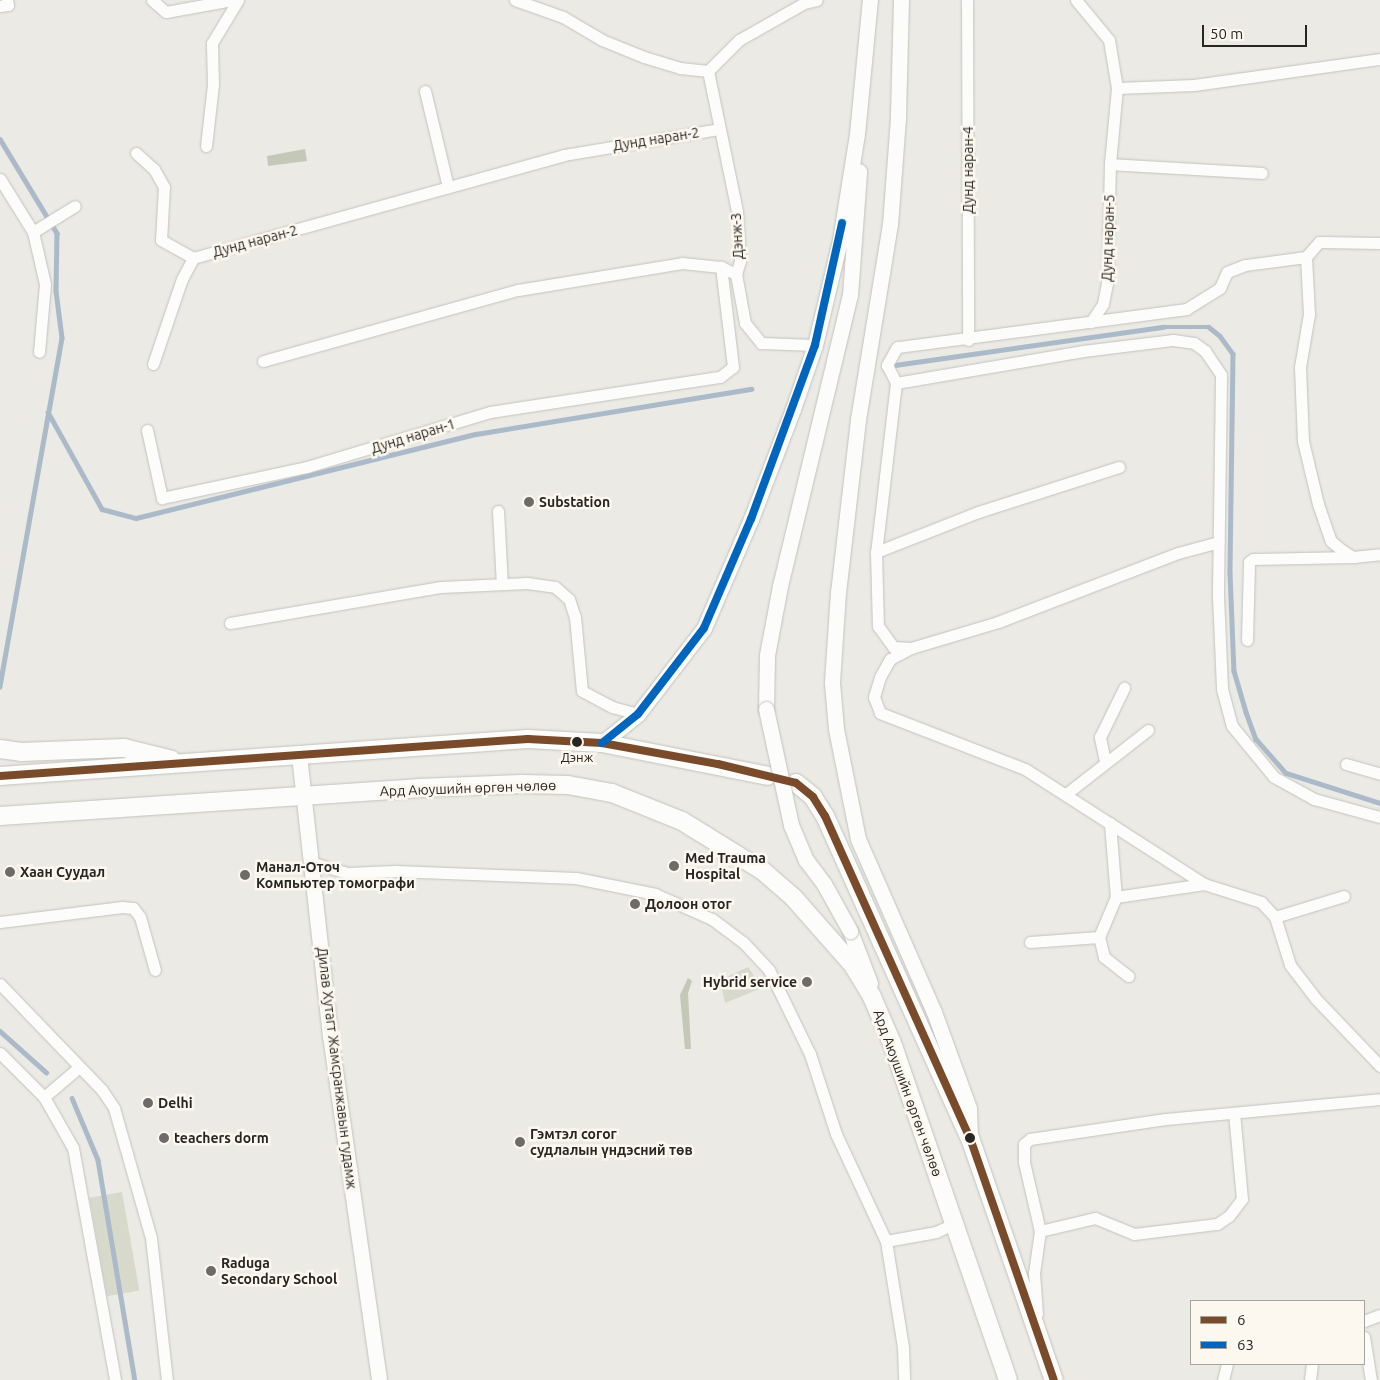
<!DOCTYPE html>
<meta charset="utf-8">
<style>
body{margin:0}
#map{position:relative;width:1380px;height:1380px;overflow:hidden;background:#ebeae5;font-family:Ubuntu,sans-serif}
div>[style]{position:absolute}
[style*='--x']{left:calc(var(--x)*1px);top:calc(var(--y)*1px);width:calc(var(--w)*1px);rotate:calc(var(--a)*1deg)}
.green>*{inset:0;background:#d7dacb;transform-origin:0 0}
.forest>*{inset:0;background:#c4c8b6}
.stream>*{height:4.5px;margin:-2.25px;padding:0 2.25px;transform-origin:2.25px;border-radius:2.25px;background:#aabac9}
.roads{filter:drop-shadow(0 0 1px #c3c2be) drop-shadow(0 0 1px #c3c2be)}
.minor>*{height:11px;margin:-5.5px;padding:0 5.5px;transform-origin:5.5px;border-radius:5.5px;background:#fcfcfb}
.secondary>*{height:15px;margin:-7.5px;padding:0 7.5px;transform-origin:7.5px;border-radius:7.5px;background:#fcfcfb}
.primary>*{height:18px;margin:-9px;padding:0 9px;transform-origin:9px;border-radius:9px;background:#fcfcfb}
.bridges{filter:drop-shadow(0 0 1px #c3c2be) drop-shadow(0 0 1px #c3c2be)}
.secondary-bridge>*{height:15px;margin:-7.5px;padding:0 7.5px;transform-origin:7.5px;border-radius:7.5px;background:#fcfcfb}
.bus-1>*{height:8px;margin:-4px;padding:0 4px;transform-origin:4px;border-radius:4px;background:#7a4b2a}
.bus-2>*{height:8px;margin:-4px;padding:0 4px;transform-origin:4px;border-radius:4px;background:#0065bd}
.dots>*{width:14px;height:14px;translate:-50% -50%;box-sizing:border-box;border:2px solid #fcf8ef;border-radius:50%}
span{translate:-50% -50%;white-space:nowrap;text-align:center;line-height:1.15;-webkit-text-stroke:5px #fcf8ef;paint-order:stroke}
.bus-label{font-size:13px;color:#282623}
.street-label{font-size:14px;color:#282623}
.poi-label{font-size:14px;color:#282623;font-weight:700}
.left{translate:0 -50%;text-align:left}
.right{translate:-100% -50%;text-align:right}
.legend{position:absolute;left:1190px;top:1300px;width:175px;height:65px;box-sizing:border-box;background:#fcf8ef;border:1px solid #a7a49d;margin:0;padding:6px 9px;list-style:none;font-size:15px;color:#282623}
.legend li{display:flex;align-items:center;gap:10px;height:25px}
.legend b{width:25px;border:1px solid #a7a49d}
.scale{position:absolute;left:1202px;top:25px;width:105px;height:22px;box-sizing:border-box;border:2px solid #282623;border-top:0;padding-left:6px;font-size:15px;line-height:18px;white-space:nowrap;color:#282623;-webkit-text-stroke:4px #fcf8ef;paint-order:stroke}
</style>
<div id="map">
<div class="green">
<i style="clip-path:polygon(748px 967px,762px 988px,725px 1003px,720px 980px)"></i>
<i style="left:122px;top:1192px;width:100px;height:33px;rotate:80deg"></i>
</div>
<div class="forest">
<i style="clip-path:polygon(305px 149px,307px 161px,268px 166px,267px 156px)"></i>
<i style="clip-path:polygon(688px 978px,692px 981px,688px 993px,691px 1049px,685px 1049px,680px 995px)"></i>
</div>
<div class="stream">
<i style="--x:0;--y:139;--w:110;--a:58.8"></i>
<i style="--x:57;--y:233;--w:58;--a:91"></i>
<i style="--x:56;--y:291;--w:47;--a:82.7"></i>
<i style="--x:62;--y:338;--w:354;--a:100.1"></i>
<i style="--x:895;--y:365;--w:271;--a:-8.1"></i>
<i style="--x:1163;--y:327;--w:46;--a:0"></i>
<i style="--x:1209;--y:327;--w:14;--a:39"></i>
<i style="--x:1220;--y:336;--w:22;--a:54"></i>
<i style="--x:1233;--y:354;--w:219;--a:90.8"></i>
<i style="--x:1230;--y:573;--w:98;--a:87.7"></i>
<i style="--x:1234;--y:671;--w:43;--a:73.7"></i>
<i style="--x:1246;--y:712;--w:29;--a:70"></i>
<i style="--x:1256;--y:739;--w:45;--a:48.6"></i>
<i style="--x:1286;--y:773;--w:99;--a:17.7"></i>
<i style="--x:48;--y:412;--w:111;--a:60.9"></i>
<i style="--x:102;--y:509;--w:35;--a:15"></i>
<i style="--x:136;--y:518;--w:350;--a:-13.9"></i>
<i style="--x:476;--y:434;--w:279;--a:-9.3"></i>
<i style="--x:0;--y:1031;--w:62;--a:41.7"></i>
<i style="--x:72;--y:1098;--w:67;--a:67.2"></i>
<i style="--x:98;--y:1160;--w:223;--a:80.5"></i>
</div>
<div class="roads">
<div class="minor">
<i style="--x:152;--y:0;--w:18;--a:41"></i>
<i style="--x:166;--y:12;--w:67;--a:-10.3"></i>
<i style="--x:515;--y:0;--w:51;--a:19.5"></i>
<i style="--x:563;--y:17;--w:45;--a:30.5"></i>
<i style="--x:602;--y:40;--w:45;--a:22"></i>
<i style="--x:644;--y:57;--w:38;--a:17"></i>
<i style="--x:680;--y:68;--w:28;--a:6"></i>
<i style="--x:708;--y:71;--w:44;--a:-45"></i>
<i style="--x:739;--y:40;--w:75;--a:-29.6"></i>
<i style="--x:804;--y:3;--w:13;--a:-13"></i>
<i style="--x:967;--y:0;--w:340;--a:89.8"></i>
<i style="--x:1076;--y:0;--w:52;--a:50.5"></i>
<i style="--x:1109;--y:40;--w:49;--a:80.5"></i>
<i style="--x:1117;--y:88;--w:76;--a:95.3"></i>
<i style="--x:1110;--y:164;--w:119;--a:91.4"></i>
<i style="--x:1107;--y:283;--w:21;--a:101"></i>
<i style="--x:1103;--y:304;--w:22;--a:124"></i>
<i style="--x:0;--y:6;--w:8;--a:-7"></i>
<i style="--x:8;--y:5;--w:5;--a:-101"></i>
<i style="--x:708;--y:71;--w:143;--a:78.3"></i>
<i style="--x:737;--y:211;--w:50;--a:86.6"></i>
<i style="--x:740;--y:261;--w:14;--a:107"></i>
<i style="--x:736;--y:274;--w:50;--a:79.6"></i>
<i style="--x:745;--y:323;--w:26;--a:51"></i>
<i style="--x:761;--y:343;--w:54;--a:2.1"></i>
<i style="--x:1117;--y:88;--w:77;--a:-2.2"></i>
<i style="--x:1194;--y:85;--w:188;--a:-8"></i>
<i style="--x:425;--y:91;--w:99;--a:76.5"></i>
<i style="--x:206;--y:146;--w:61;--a:-83.5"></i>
<i style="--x:213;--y:85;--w:42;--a:-91.4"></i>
<i style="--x:212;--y:43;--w:50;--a:-58.8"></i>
<i style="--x:136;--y:153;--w:24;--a:42"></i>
<i style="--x:154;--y:169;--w:21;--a:61"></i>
<i style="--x:164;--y:187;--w:53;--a:93.2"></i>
<i style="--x:161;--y:240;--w:37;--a:29"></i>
<i style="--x:193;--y:258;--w:385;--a:-15.5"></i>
<i style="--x:564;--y:155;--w:157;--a:-9.5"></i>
<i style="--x:1110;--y:164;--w:152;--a:3.4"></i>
<i style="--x:0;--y:179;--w:62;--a:58.1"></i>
<i style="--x:33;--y:232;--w:53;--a:77"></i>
<i style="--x:45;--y:284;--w:68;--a:95"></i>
<i style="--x:33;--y:232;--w:49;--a:-31.8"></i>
<i style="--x:1380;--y:243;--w:61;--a:-179.1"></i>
<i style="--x:1319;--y:242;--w:20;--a:131"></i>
<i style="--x:1306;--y:257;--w:62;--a:172.5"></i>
<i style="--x:1245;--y:265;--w:19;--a:159"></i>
<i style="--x:1227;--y:272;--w:17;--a:114"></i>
<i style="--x:1220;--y:288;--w:39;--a:148"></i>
<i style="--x:1187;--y:309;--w:292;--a:172.5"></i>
<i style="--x:897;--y:347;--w:21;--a:119"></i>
<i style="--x:887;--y:365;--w:20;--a:63"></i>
<i style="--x:896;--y:383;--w:190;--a:-9.7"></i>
<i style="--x:1083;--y:351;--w:91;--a:-7"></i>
<i style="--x:1173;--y:340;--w:21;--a:8"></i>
<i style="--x:1194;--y:343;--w:14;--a:36"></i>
<i style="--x:1205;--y:351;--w:29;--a:56"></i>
<i style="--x:1221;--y:375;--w:221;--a:90.8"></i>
<i style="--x:1218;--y:596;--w:93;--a:87.5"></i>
<i style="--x:1222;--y:689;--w:38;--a:75"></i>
<i style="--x:1232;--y:726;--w:66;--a:50.5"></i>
<i style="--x:1274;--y:777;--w:46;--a:28.8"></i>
<i style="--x:1314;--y:799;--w:68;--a:15.3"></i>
<i style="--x:1306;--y:257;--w:57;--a:87"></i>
<i style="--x:1309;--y:314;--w:54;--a:99.6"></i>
<i style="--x:1300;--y:367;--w:74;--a:87.7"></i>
<i style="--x:1303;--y:441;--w:65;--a:76.6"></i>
<i style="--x:1318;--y:504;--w:39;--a:71"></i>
<i style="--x:1331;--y:541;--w:11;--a:41"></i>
<i style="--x:1339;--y:548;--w:17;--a:33"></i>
<i style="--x:1353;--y:557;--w:27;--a:-6"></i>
<i style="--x:263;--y:361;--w:265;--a:-15.6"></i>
<i style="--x:518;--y:290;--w:166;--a:-9.3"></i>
<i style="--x:682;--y:263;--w:39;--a:6"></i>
<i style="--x:721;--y:267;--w:17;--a:25"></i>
<i style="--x:153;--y:364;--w:90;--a:-71.2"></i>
<i style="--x:182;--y:279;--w:24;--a:-62"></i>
<i style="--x:896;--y:383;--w:170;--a:96.7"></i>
<i style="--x:876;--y:552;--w:74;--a:88.5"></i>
<i style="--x:878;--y:626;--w:26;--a:54"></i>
<i style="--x:893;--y:647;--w:18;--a:3"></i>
<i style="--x:911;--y:648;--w:91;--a:-16.6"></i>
<i style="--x:998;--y:622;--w:193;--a:-21"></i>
<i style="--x:1178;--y:553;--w:42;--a:-15"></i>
<i style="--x:147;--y:430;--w:70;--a:77.6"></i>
<i style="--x:162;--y:498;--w:148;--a:-12.1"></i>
<i style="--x:307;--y:467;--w:191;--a:-16.7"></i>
<i style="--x:490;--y:412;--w:233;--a:-8.7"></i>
<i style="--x:720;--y:377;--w:16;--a:-38"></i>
<i style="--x:733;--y:367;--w:101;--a:-96.8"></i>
<i style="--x:498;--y:511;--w:73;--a:86.9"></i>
<i style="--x:876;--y:552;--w:110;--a:-21.4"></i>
<i style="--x:978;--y:512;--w:148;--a:-17.7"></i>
<i style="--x:230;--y:623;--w:214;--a:-9.7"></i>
<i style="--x:441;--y:587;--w:86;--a:-2.7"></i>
<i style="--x:527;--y:583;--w:28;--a:8"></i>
<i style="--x:555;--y:587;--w:18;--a:41"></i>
<i style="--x:569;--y:599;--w:19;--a:72"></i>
<i style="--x:575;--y:617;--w:74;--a:84.6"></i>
<i style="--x:582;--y:691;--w:34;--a:28"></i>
<i style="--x:612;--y:707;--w:27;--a:15"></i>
<i style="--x:1247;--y:640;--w:78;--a:-88.5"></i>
<i style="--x:1249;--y:562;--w:5;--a:-37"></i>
<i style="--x:1253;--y:559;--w:100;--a:-1.1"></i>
<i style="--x:911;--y:648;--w:24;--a:152"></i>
<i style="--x:890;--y:659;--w:21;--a:119"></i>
<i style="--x:880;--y:677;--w:21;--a:107"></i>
<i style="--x:874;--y:697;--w:17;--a:69"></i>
<i style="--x:880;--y:713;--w:155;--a:21.1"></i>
<i style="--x:1025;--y:769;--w:213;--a:32.7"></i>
<i style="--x:1204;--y:884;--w:60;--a:17.5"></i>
<i style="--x:1261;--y:902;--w:21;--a:47"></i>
<i style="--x:1275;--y:917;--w:50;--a:72.6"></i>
<i style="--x:1290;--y:965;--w:43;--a:52.6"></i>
<i style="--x:1316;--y:999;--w:93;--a:46.3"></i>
<i style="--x:1105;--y:761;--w:25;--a:-102"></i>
<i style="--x:1100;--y:737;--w:55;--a:-63.9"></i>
<i style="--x:1346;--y:764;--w:35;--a:16"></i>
<i style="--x:1066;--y:794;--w:104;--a:-38"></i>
<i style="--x:1110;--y:823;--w:74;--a:85.4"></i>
<i style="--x:313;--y:863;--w:36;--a:16"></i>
<i style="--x:348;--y:873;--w:47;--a:-2.4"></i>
<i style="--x:395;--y:871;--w:181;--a:2.2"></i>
<i style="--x:576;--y:878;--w:81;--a:11.4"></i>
<i style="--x:655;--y:894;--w:62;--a:23.7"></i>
<i style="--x:712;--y:919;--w:39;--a:37"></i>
<i style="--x:743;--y:942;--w:38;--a:47"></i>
<i style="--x:769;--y:970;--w:93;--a:64"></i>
<i style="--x:810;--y:1054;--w:84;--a:72"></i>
<i style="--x:836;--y:1134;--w:118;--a:65"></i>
<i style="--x:886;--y:1241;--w:51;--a:-10.2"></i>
<i style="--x:936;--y:1232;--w:21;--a:-25"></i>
<i style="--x:1275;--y:917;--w:72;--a:-16.9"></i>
<i style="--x:0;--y:922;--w:123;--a:-7"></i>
<i style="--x:122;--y:907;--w:11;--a:5"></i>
<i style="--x:133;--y:908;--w:11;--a:52"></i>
<i style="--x:140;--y:917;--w:55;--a:74.2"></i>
<i style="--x:1099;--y:937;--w:21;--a:76"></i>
<i style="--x:1104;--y:957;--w:31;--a:38"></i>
<i style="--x:1030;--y:942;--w:69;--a:-4.1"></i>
<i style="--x:1099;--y:937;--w:43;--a:-67"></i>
<i style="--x:1116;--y:897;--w:89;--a:-8.4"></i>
<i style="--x:0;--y:984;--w:147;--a:46.1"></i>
<i style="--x:102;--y:1090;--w:22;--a:56"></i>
<i style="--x:114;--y:1108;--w:135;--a:74.1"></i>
<i style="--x:151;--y:1238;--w:143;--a:83.6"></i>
<i style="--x:0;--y:1053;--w:62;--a:45"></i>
<i style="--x:44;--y:1097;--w:59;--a:60.4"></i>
<i style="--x:73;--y:1148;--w:236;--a:79.7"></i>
<i style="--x:44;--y:1097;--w:45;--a:-40.5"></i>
<i style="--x:1040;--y:1231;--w:57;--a:-13.3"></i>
<i style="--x:1095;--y:1218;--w:42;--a:22.3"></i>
<i style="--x:1134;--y:1234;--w:84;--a:-6.9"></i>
<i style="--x:1217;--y:1224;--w:14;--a:-34"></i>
<i style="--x:1229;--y:1216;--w:21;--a:-53"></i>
<i style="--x:1242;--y:1199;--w:86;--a:-95.3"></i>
<i style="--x:886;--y:1241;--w:107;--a:80.9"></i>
<i style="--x:903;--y:1347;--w:33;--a:88"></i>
<i style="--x:1037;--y:1314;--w:41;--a:-94.2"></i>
<i style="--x:1034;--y:1273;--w:42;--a:-81.9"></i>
<i style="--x:1040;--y:1231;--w:71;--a:-103.1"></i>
<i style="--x:1024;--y:1162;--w:18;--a:-90"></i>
<i style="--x:1024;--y:1144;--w:8;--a:-40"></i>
<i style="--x:1030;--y:1139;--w:137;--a:-8.4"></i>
<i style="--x:1166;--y:1119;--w:215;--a:-5.3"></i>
<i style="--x:1364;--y:1321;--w:17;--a:-21"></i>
<i style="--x:1364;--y:1337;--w:44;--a:80.8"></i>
<i style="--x:1223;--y:1380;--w:16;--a:-76"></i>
<i style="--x:1310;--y:1380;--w:16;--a:-83"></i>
</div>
<div class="secondary">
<i style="--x:901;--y:0;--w:118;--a:91.5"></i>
<i style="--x:898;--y:118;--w:106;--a:94.3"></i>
<i style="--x:890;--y:224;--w:199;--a:99.3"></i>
<i style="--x:858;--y:420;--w:173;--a:96.6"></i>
<i style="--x:838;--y:592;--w:91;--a:93.8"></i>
<i style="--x:832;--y:683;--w:46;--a:85"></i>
<i style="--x:836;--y:729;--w:112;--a:78.7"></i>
<i style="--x:858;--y:839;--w:189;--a:66.3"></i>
<i style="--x:934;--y:1012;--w:102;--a:70"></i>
<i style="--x:969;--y:1108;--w:26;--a:88"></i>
<i style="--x:766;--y:709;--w:54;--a:-88.9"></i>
<i style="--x:767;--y:655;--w:70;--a:-79.3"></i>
<i style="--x:780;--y:586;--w:299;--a:-76.5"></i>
<i style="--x:850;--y:295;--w:124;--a:-85.8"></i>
<i style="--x:602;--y:743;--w:46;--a:-38.9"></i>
<i style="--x:638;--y:714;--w:108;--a:-52.5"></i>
<i style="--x:704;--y:628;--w:119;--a:-66.7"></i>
<i style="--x:751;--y:519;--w:118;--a:-69.1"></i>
<i style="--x:793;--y:409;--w:68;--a:-71"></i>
<i style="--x:815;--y:345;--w:108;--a:-76.6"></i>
<i style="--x:840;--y:240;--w:107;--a:-80.9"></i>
<i style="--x:857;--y:134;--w:135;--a:-84.5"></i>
<i style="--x:299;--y:755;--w:282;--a:83.7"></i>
<i style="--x:330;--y:1035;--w:348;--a:81.9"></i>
<i style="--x:850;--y:931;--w:56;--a:69"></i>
</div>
<div class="primary">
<i style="--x:0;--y:749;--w:21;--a:8"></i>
<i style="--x:21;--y:752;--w:103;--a:-2.2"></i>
<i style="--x:124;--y:748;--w:49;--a:14"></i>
<i style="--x:0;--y:776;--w:529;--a:-4.01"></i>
<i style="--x:528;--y:739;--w:74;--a:3.1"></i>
<i style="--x:602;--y:743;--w:169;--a:11.2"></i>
<i style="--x:796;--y:783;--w:22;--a:39"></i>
<i style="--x:813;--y:797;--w:22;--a:58"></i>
<i style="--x:825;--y:816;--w:353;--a:65.8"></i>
<i style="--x:970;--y:1138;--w:256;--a:70.9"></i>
<i style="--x:0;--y:816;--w:419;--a:-3.8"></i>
<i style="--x:418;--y:788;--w:104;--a:-2.2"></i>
<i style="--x:522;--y:784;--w:46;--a:1.2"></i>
<i style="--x:568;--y:785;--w:45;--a:10.3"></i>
<i style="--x:612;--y:793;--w:75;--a:21.8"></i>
<i style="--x:682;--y:821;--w:95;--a:31.7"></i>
<i style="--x:763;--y:871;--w:40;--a:41"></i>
<i style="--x:793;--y:897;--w:91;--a:48.6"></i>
<i style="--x:853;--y:965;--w:37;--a:59"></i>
<i style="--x:872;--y:997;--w:50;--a:66.5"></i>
<i style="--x:892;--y:1043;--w:356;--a:71"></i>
</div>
</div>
<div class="bridges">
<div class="secondary-bridge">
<i style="--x:766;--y:709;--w:119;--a:77.8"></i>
<i style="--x:791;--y:825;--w:38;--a:67"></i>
<i style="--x:806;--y:860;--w:30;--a:53"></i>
<i style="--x:824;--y:884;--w:54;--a:61"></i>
</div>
</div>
<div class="bus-1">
<i style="--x:0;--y:776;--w:529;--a:-4.01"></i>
<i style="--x:528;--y:739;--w:74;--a:3.1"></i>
<i style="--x:602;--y:743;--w:118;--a:10.3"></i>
<i style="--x:718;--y:764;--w:80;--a:13.7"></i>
<i style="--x:796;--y:783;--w:22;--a:39"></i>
<i style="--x:813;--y:797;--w:22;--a:58"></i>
<i style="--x:825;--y:816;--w:353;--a:65.8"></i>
<i style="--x:970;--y:1138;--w:256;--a:70.9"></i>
</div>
<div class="bus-2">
<i style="--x:602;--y:743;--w:46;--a:-38.9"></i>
<i style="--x:638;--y:714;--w:108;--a:-52.5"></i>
<i style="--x:704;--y:628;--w:119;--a:-66.7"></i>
<i style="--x:751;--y:519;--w:185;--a:-69.8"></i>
<i style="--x:815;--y:345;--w:125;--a:-77.5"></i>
</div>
<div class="dots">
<i style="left:529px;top:502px;background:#6c6b67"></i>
<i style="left:577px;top:742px;background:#282623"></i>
<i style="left:674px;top:866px;background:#6c6b67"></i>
<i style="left:10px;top:872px;background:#6c6b67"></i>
<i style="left:245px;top:875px;background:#6c6b67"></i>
<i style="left:635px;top:904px;background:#6c6b67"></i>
<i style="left:807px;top:982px;background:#6c6b67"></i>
<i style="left:148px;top:1103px;background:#6c6b67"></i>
<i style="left:164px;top:1138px;background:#6c6b67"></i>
<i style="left:970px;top:1138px;background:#282623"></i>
<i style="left:520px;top:1142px;background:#6c6b67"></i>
<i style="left:211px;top:1271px;background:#6c6b67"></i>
</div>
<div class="bus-label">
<span style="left:577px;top:757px">Дэнж</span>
</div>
<div class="street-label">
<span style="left:656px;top:139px;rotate:-9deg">Дунд наран-2</span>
<span style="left:968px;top:170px;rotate:-90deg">Дунд наран-4</span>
<span style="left:737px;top:236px;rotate:-93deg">Дэнж-3</span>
<span style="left:1108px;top:238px;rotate:-88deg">Дунд наран-5</span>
<span style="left:255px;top:241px;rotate:-15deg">Дунд наран-2</span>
<span style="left:413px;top:436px;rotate:-17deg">Дунд наран-1</span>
<span style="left:468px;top:788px;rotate:-2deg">Ард Аюушийн өргөн чөлөө</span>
<span style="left:337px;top:1068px;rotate:83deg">Дилав Хутагт Жамсранжавын гудамж</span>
<span style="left:908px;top:1093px;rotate:70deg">Ард Аюушийн өргөн чөлөө</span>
</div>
<div class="poi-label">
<span class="left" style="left:539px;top:502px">Substation</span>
<span class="left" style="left:685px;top:866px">Med Trauma<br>Hospital</span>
<span class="left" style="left:256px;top:875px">Манал-Оточ<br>Компьютер томографи</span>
<span class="left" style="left:20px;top:872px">Хаан Суудал</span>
<span class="left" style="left:645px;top:904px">Долоон отог</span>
<span class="right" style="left:797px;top:982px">Hybrid service</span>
<span class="left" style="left:158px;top:1103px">Delhi</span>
<span class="left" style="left:530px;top:1142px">Гэмтэл согог<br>судлалын үндэсний төв</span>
<span class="left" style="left:174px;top:1138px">teachers dorm</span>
<span class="left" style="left:221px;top:1271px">Raduga<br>Secondary School</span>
</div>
<ul class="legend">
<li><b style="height:6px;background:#7a4b2a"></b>6</li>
<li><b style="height:6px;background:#0065bd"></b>63</li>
</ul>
<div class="scale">50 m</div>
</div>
